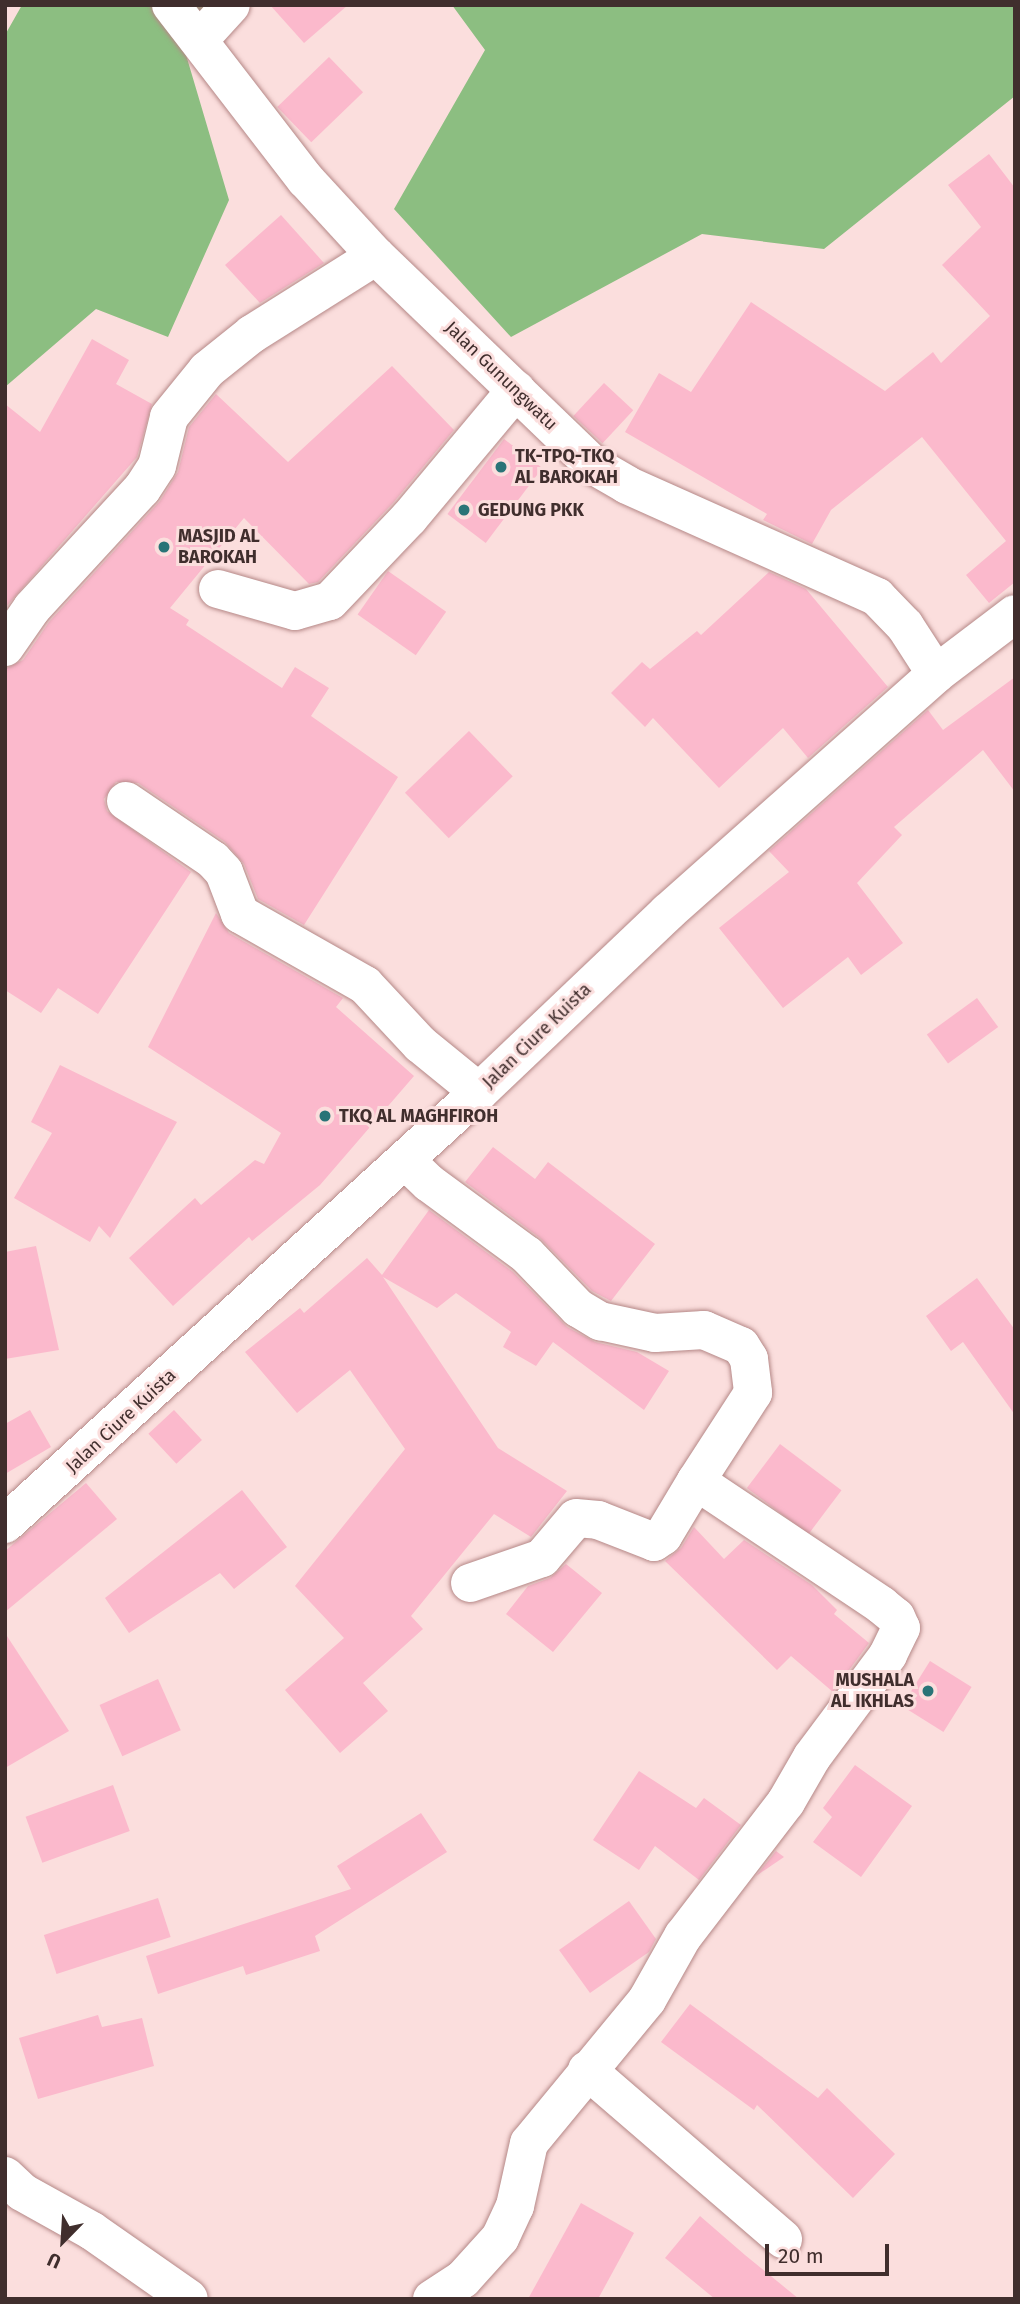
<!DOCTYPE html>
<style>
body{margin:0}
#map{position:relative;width:1020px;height:2304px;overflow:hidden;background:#fbdedd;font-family:"Fira Sans",sans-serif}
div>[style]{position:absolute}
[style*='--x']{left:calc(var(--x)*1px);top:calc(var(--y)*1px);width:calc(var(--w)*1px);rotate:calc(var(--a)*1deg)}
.forest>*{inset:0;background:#8cbe81}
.building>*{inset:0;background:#fbb9cc;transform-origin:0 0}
.roads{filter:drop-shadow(0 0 2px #b58887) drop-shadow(0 0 2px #b58887)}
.minor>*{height:38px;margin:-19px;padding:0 19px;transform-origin:19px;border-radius:19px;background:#fff}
.dots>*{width:19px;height:19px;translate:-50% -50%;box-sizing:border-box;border:4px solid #fbdedd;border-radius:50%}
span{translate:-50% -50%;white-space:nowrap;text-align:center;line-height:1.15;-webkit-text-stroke:6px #fbdedd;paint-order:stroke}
.street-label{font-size:18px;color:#402e2d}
.poi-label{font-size:18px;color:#402e2d;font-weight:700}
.left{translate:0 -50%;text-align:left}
.right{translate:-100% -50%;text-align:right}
.frame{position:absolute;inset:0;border:7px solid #402e2d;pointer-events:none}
.north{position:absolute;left:28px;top:2206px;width:70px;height:70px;-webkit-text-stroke:5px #fbdedd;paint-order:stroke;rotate:204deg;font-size:19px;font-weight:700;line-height:28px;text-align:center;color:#402e2d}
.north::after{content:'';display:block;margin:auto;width:24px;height:32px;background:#402e2d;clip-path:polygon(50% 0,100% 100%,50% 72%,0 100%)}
.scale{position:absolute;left:765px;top:2244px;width:124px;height:32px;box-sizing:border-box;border:4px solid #402e2d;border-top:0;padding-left:9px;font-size:21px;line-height:24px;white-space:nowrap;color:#402e2d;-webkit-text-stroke:5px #fbdedd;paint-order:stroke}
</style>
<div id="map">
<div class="forest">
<i style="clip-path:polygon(22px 5px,216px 5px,184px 48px,229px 200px,168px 337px,96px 309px,5px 387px,5px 35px)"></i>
<i style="clip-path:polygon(452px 5px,1015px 5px,1015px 96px,824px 249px,702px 234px,511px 337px,394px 209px,485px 50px)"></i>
</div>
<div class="building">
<i style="clip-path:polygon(270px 5px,348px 5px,304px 43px)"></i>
<i style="left:329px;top:57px;width:49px;height:72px;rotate:46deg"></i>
<i style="clip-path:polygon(989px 154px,1015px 188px,1015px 582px,989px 603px,966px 575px,1006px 541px,922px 437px,831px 510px,812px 544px,763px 520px,767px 514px,625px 432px,659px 373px,691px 392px,751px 302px,885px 391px,933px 352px,941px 363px,990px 316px,942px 265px,981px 227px,948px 185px)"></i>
<i style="clip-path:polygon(281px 215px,324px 263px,260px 303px,225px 265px)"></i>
<i style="clip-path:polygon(92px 339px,129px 360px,116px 384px,152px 404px,137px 457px,5px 608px,5px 404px,40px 432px)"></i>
<i style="clip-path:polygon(392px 366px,454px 430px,393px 503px,318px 582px,309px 584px,244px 518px,170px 608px,189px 620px,186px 625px,282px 688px,295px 667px,329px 688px,311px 716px,398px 777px,304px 925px,258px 899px,244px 864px,225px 842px,138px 783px,116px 782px,104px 799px,107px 811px,191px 872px,98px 1014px,58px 988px,41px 1013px,5px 990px,5px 669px,23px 660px,49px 622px,160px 501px,178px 472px,189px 427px,216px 394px,288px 462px)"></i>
<i style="left:604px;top:383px;width:40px;height:45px;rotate:43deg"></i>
<i style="left:504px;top:439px;width:48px;height:94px;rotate:37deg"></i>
<i style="left:388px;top:571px;width:71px;height:53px;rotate:35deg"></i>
<i style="clip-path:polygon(769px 572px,806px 589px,888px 687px,808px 758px,783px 728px,719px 788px,653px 718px,645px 727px,611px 693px,642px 662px,650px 669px,697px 631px,701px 635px)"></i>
<i style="clip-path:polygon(1015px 677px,1015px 792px,983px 750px,894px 827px,902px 835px,857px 883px,903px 943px,861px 975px,848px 957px,783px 1008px,719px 928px,789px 872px,769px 851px,928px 710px,943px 730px)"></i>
<i style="left:469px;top:731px;width:63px;height:89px;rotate:46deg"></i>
<i style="clip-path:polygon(216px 913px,229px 933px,343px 998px,336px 1007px,414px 1076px,320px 1185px,252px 1241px,249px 1237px,173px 1306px,129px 1258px,195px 1198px,201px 1205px,255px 1160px,264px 1164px,281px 1133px,148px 1047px)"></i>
<i style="left:977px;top:998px;width:36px;height:62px;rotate:54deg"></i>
<i style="clip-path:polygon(60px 1065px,177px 1122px,110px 1238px,99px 1226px,90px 1242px,14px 1198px,52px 1133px,31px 1122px)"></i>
<i style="clip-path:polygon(493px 1147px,535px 1179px,548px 1162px,655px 1244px,611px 1301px,592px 1291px,540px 1238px,465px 1182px)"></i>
<i style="clip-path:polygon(429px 1210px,513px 1272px,567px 1327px,595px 1342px,637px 1352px,669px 1371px,644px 1410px,553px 1342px,536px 1366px,503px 1347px,511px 1332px,456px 1293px,437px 1308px,383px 1277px,498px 1448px,567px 1491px,531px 1537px,494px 1514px,411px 1616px,423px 1629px,363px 1683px,388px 1711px,340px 1753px,285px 1690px,344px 1638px,295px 1586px,405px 1449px,350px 1370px,297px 1413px,245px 1352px,300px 1308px,304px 1313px,367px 1258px,382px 1275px)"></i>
<i style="clip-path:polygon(36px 1246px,59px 1350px,5px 1359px,5px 1252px)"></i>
<i style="clip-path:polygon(977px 1278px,1015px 1330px,1015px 1415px,963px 1342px,951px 1351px,926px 1316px)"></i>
<i style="clip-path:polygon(30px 1410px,51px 1447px,5px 1474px,5px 1424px)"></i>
<i style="left:174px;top:1410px;width:41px;height:35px;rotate:47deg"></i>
<i style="left:780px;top:1444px;width:77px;height:55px;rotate:37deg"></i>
<i style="clip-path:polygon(86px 1483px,117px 1519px,5px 1612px,5px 1551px)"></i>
<i style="clip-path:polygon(242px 1490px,287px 1547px,234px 1589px,220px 1573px,129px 1633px,105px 1598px)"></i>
<i style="clip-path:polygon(694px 1527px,724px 1559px,744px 1540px,812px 1585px,837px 1610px,834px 1614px,869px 1643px,833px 1692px,791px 1656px,777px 1670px,665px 1561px,681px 1548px)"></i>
<i style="clip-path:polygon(566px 1564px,602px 1593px,553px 1652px,506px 1614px,528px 1586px,550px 1578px)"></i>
<i style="clip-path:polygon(5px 1633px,69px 1731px,5px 1768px)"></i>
<i style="left:930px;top:1661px;width:49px;height:53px;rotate:32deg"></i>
<i style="left:158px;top:1679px;width:56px;height:64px;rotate:66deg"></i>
<i style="clip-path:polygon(855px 1765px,912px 1806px,861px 1877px,813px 1842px,832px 1817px,823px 1808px)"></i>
<i style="clip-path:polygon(639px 1771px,696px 1808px,704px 1798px,741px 1825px,699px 1880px,655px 1846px,639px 1870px,593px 1840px)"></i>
<i style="left:113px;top:1785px;width:49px;height:93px;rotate:70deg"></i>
<i style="clip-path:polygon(421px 1813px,447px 1852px,315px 1936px,320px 1951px,246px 1975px,243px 1966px,158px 1994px,146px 1956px,351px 1889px,337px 1866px)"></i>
<i style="clip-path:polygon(776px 1851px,784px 1857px,756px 1876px)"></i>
<i style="left:158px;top:1898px;width:41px;height:120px;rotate:72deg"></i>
<i style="clip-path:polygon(629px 1901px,656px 1939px,649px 1952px,590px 1993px,559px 1950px)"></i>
<i style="clip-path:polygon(690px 2004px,818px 2098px,827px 2088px,895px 2154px,853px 2198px,757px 2105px,754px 2110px,661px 2042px)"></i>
<i style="clip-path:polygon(98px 2015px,102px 2027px,142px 2018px,154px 2066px,38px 2099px,19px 2038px)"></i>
<i style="clip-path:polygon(581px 2203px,634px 2233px,598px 2299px,528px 2299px)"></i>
<i style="clip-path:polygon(700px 2216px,745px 2255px,799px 2299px,715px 2299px,665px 2258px)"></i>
</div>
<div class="roads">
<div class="minor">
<i style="--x:171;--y:5;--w:221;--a:52.4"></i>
<i style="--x:306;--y:180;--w:103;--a:47.4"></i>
<i style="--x:376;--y:256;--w:301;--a:43.9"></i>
<i style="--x:593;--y:465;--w:39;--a:30"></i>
<i style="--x:627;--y:485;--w:274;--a:24.1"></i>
<i style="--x:877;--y:597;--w:40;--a:46"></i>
<i style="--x:905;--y:626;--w:57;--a:57.1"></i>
<i style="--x:199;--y:40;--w:47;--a:-47.6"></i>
<i style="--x:218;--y:589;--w:80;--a:15.9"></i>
<i style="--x:295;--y:611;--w:36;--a:-16"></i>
<i style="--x:330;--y:601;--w:115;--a:-46.4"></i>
<i style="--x:409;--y:518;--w:167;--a:-50.1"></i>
<i style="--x:5;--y:647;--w:47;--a:-55.3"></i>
<i style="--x:32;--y:608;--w:162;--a:-47.3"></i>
<i style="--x:142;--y:489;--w:27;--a:-57"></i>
<i style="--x:157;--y:466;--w:50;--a:-76.2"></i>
<i style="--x:169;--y:417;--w:60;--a:-51"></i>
<i style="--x:207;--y:370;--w:58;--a:-38.7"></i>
<i style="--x:252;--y:334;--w:146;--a:-32.2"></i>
<i style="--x:126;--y:801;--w:105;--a:34.1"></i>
<i style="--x:213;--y:860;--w:16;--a:47"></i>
<i style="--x:224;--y:872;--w:45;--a:69.1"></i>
<i style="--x:240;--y:914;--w:144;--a:29.6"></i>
<i style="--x:365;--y:985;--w:81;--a:47"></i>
<i style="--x:420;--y:1044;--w:76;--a:39.1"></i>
<i style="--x:405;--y:1160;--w:33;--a:44"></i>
<i style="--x:429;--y:1183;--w:122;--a:36.3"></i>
<i style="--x:527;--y:1255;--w:74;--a:46.1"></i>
<i style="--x:578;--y:1308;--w:26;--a:31"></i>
<i style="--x:600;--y:1321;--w:56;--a:12.3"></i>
<i style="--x:655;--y:1333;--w:49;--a:-3.5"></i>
<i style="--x:704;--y:1330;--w:40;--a:23.4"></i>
<i style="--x:741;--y:1346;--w:15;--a:58"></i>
<i style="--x:749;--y:1359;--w:34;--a:83"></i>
<i style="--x:753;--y:1393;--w:105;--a:122.9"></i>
<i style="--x:696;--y:1481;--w:223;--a:33.8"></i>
<i style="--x:881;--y:1605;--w:19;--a:39"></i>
<i style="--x:896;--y:1617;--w:12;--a:66"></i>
<i style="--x:901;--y:1628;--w:30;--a:116"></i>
<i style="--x:888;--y:1655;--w:127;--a:126.7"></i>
<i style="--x:812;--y:1757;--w:52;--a:120"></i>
<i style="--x:786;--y:1802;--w:169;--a:127.5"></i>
<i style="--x:683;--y:1936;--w:73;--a:119.4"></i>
<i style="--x:647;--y:2000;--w:185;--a:129.5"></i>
<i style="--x:529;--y:2143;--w:65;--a:102.5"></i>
<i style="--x:515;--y:2206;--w:35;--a:115"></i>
<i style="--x:500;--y:2238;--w:55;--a:132.1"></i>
<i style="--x:463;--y:2279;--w:37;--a:147"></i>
<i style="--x:5;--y:1524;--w:641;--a:-42.35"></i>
<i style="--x:479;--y:1092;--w:261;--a:-43.6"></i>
<i style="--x:668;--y:912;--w:358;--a:-41.6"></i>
<i style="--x:936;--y:674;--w:99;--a:-37.2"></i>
<i style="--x:470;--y:1583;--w:76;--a:-19.1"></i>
<i style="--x:542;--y:1558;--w:52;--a:-49.6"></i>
<i style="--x:576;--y:1518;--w:22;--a:5"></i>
<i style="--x:598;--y:1520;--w:60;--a:21.4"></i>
<i style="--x:654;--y:1542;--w:11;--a:-34"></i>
<i style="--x:663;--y:1536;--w:64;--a:-59"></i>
<i style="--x:587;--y:2070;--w:259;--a:40.8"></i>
<i style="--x:5;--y:2176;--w:23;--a:43"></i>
<i style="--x:22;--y:2192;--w:80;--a:29.1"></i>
<i style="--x:92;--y:2231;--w:118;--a:35"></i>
</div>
</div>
<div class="dots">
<i style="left:501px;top:467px;background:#297477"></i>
<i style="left:464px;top:510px;background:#297477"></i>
<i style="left:164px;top:547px;background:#297477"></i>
<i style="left:325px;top:1116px;background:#297477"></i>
<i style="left:928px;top:1691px;background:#297477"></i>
</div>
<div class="street-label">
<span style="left:501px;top:376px;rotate:44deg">Jalan Gunungwatu</span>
<span style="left:537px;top:1036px;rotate:-44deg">Jalan Ciure Kuista</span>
<span style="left:121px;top:1421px;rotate:-43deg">Jalan Ciure Kuista</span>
</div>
<div class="poi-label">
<span class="left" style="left:515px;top:467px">TK-TPQ-TKQ<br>AL BAROKAH</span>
<span class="left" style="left:478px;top:510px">GEDUNG PKK</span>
<span class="left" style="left:178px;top:547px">MASJID AL<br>BAROKAH</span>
<span class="left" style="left:339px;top:1116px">TKQ AL MAGHFIROH</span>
<span class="right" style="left:914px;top:1691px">MUSHALA<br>AL IKHLAS</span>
</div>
<div class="frame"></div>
<div class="north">U</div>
<div class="scale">20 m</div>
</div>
